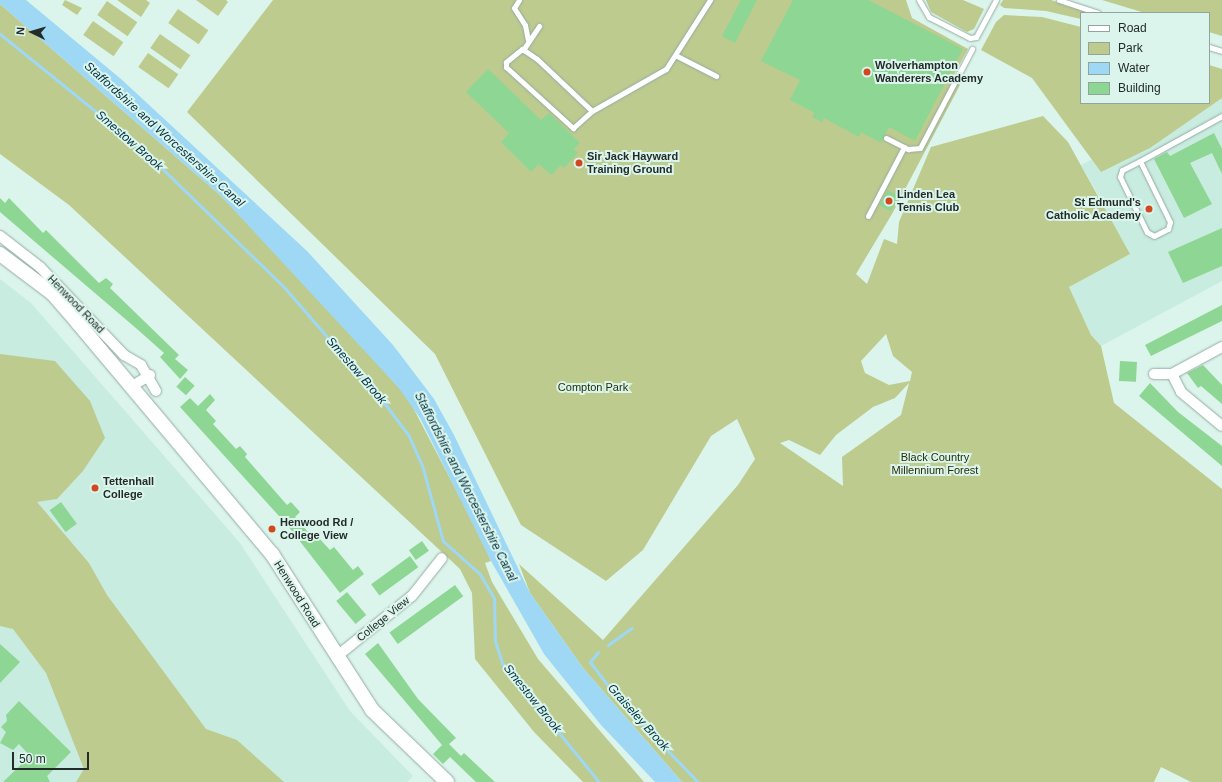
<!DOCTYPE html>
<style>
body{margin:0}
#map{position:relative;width:1222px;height:782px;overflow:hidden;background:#dbf5ec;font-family:Arial,sans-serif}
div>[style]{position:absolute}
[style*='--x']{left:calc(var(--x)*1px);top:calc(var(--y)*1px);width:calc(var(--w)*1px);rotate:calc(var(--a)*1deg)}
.built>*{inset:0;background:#c9ece0}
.green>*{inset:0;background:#bdcb8f;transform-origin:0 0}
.water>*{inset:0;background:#9fd8f4}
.stream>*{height:3px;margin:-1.5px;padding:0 1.5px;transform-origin:1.5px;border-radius:1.5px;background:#9fd8f4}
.building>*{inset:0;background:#8ed693;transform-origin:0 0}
.roads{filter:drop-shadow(0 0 1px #94aca4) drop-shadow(0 0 1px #94aca4)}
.service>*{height:5px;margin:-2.5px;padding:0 2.5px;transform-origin:2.5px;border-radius:2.5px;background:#fff}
.minor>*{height:10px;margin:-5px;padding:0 5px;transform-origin:5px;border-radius:5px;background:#fff}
.secondary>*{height:14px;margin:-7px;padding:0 7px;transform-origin:7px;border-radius:7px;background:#fff}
.dots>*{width:11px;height:11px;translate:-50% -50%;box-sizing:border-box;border:2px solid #dbf5ec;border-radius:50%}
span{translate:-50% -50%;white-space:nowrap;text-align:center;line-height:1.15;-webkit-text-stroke:4px #dbf5ec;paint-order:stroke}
.poi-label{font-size:11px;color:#232c29;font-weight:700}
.left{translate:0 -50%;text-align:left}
.right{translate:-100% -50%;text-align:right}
.street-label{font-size:11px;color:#232c29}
.park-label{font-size:11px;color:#272d06}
.water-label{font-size:12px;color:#002f41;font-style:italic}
.legend{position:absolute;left:1080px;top:12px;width:130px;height:92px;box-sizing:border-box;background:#dbf5ec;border:1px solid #91a59e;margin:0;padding:5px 7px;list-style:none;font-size:12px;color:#232c29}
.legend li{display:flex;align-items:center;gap:8px;height:20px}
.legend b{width:20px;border:1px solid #91a59e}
.north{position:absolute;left:12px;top:12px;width:40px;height:40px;-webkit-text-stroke:3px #dbf5ec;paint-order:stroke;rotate:275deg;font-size:11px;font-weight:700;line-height:16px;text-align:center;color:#232c29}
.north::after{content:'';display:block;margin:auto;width:14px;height:18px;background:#232c29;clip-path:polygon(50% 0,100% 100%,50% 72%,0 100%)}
.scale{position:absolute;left:12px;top:752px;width:77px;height:18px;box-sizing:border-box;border:2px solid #232c29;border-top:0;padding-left:5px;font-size:12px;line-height:14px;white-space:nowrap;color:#232c29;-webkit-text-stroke:3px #dbf5ec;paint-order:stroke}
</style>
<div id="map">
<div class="built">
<i style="clip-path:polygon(1222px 90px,1222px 281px,1101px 346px,1091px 335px,1069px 287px,1081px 279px,1099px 196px,1081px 165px,1198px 103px,1209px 103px)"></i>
<i style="clip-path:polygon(0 279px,31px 303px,240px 543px,350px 711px,413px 776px,407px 782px,0 782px)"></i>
</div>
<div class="green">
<i style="clip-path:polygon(65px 0,82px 8px,77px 15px,62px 5px)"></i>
<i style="clip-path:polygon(117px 0,146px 0,150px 3px,141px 17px)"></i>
<i style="clip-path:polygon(196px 0,226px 0,228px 2px,218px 16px)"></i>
<i style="clip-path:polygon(evenodd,273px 0,906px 0,912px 18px,968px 49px,951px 80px,960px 85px,892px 214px,856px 274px,867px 284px,884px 239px,897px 244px,899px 222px,931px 147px,1043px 116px,1068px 142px,1130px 254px,1069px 287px,1091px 335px,1101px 346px,1114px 403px,1222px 489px,1222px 782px,1191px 782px,1161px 767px,1154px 782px,682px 782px,583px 668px,530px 593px,519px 564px,603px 640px,738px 485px,755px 459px,737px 419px,711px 436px,643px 550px,606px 581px,521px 525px,435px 354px,187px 112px,273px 0,886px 334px,893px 356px,912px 372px,910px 381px,889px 385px,865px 373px,861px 361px,886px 334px,273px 0,909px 383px,901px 415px,842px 457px,843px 486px,780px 443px,789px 440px,820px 455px,836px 435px,873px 407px,895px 398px,909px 383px)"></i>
<i style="clip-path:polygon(926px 0,963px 0,984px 9px,974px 29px,967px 32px,931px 12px)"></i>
<i style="clip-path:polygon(1003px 0,1051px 0,1091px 13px,1081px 13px,1081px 19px,1046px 11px,1004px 8px,1000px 5px)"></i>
<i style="clip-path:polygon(1102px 0,1222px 0,1222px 36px,1209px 32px,1209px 13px,1145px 13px)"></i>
<i style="left:107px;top:1px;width:37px;height:17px;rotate:35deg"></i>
<i style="clip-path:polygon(0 4px,220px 195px,300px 277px,408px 398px,478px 532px,491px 561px,485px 563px,492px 582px,538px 659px,644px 782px,583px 782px,534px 732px,475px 659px,472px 593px,460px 569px,69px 205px,0 154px)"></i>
<i style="left:178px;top:9px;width:37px;height:17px;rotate:35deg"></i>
<i style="clip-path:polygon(1004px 15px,1042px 17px,1081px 27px,1081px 103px,1209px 103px,1209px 65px,1222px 69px,1222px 98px,1150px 148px,1101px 172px,1032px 78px,981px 50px,996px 22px)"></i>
<i style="left:93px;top:21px;width:37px;height:17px;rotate:35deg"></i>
<i style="left:160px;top:34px;width:37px;height:17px;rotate:35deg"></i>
<i style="left:148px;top:53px;width:37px;height:17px;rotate:35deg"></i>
<i style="clip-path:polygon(0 354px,55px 361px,90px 401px,105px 438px,83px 471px,57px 499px,37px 502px,89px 563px,107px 595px,206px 729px,237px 740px,284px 782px,76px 782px,84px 769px,46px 673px,13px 629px,0 626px)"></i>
</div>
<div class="water">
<i style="clip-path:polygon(0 0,26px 0,121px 79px,307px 251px,393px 345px,434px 399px,454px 435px,530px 593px,583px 668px,682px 782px,655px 782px,601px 725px,544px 654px,491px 561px,420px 418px,398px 387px,220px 195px,0 4px)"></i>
</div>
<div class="stream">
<i style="--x:0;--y:34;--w:181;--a:39"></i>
<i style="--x:141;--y:148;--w:199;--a:44.2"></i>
<i style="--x:284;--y:287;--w:155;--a:49.2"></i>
<i style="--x:385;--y:404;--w:38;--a:53"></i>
<i style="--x:408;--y:434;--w:34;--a:66"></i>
<i style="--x:422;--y:465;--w:79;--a:74.6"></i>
<i style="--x:443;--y:541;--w:50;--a:41.7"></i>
<i style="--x:480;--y:574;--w:28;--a:60"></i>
<i style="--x:494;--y:598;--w:43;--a:88.7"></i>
<i style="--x:495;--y:641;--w:23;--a:72"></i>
<i style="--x:502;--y:663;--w:154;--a:50.8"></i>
<i style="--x:608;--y:645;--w:29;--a:-36"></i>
<i style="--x:598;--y:652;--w:13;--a:129"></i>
<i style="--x:590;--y:662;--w:46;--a:52.9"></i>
<i style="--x:618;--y:699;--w:115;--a:46.1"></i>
</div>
<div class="building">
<i style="clip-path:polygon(741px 0,757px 0,735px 43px,722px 36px)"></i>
<i style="clip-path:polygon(793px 0,868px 0,963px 49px,915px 141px,889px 127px,881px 143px,861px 132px,859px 137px,824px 118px,822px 122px,812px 117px,815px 113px,790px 100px,800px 80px,761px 61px)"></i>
<i style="clip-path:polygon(488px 69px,541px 120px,549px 113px,580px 143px,574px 149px,578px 153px,564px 168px,561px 165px,551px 175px,539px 164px,531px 172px,501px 142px,509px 133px,466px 92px)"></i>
<i style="clip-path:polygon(1214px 133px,1222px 149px,1222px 174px,1212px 153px,1190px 163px,1212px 204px,1184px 218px,1154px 159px,1167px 152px,1170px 156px)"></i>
<i style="left:887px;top:190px;width:13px;height:17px;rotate:27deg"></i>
<i style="clip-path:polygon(0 198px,5px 203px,9px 198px,43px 233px,46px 230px,99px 283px,106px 278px,113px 284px,110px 288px,179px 355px,175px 359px,188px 370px,180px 379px,160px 357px,164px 353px,137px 329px,0 212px)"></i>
<i style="clip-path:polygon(1222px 228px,1222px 266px,1183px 283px,1168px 252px)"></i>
<i style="clip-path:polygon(1222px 305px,1222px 321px,1151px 356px,1145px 345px)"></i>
<i style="left:1120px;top:361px;width:17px;height:20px;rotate:3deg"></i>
<i style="clip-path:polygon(1203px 365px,1222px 385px,1222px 404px,1201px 386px,1198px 388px,1187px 373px)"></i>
<i style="left:185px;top:377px;width:13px;height:13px;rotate:42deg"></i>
<i style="clip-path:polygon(1150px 383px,1178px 412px,1222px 446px,1222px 466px,1139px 396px)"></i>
<i style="clip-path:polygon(210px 394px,215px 400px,206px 410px,216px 421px,213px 424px,236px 449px,240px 446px,247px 454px,245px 457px,287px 505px,291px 502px,300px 512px,295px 517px,315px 540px,318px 537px,330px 550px,334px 547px,353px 570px,358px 566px,364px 574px,340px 593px,288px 526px,180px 407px,190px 398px,198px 406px)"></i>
<i style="left:61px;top:502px;width:27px;height:14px;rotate:54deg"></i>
<i style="left:422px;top:541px;width:12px;height:16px;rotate:55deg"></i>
<i style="left:410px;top:556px;width:14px;height:48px;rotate:54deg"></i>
<i style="left:455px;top:585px;width:14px;height:81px;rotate:54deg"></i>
<i style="left:347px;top:592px;width:30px;height:14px;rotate:50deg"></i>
<i style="clip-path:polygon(378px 643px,418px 699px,456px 738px,449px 744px,461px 756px,464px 753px,495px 782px,476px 782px,450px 757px,443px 764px,433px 754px,442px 745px,365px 654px)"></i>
<i style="clip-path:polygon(0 644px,20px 662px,0 683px)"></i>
<i style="clip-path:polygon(19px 701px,71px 752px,47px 776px,50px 782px,3px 782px,30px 756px,19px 744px,13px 750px,0 743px,6px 732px,1px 727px,7px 721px,6px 715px)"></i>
</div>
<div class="roads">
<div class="service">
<i style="--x:519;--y:0;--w:9;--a:122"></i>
<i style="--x:514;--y:8;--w:20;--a:57"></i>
<i style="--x:525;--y:25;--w:16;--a:79"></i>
<i style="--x:919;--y:0;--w:20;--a:60"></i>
<i style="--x:929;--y:17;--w:46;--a:27.1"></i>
<i style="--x:970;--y:38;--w:6;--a:-9"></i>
<i style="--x:976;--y:37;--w:42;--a:-61.6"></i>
<i style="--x:1059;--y:0;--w:41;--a:18.4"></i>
<i style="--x:1209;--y:47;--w:14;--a:17"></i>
<i style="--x:523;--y:50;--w:29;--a:-56"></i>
<i style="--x:677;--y:56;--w:44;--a:27.1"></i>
<i style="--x:592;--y:111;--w:76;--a:-136.6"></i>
<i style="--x:537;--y:59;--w:18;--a:-146"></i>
<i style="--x:522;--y:49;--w:21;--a:141"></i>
<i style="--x:506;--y:62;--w:5;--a:90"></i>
<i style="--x:506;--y:67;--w:91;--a:42.3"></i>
<i style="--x:573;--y:128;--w:25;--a:-42"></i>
<i style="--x:592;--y:111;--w:85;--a:-29.6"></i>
<i style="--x:666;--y:69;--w:82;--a:-57.5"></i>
<i style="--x:886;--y:138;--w:25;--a:27"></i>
<i style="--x:908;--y:149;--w:12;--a:-5"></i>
<i style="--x:920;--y:148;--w:112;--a:-62.3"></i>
<i style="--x:1140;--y:161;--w:20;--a:153"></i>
<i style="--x:1122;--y:170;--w:7;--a:106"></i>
<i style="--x:1120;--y:177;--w:61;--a:63.9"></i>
<i style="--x:1147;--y:232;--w:8;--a:30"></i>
<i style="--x:1154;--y:236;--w:16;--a:-27"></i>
<i style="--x:1168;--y:229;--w:7;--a:-74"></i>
<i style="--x:1170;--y:222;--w:68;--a:-116.2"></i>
<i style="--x:1140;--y:161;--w:94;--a:-28.8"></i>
<i style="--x:868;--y:216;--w:78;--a:-62.4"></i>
</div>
<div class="minor">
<i style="--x:0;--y:236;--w:51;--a:37.8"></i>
<i style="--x:40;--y:267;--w:122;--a:46.3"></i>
<i style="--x:124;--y:355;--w:20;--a:30"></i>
<i style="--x:141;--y:365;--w:30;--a:60"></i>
<i style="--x:1154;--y:374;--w:18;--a:0"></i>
<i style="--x:1172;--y:374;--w:57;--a:-28.4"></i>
<i style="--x:1172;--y:374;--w:20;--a:63"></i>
<i style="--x:1181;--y:392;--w:53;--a:39.7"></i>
<i style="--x:132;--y:386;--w:21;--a:-31"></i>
<i style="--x:336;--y:657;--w:97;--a:-38.8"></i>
<i style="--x:412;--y:596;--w:48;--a:-51.7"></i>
</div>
<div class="secondary">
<i style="--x:0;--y:254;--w:65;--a:36.9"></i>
<i style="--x:52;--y:293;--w:40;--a:49"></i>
<i style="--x:78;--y:323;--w:302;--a:50"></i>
<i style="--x:272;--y:554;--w:185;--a:57.3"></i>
<i style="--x:372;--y:710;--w:104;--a:43.8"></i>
</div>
</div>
<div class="dots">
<i style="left:867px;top:72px;background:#d14820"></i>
<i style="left:579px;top:163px;background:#d14820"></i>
<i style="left:889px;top:201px;background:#d14820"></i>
<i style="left:1149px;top:209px;background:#d14820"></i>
<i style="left:95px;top:488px;background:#d14820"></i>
<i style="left:272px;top:529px;background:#d14820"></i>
</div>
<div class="poi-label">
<span class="left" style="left:875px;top:72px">Wolverhampton<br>Wanderers Academy</span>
<span class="left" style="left:587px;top:163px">Sir Jack Hayward<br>Training Ground</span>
<span class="left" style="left:897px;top:201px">Linden Lea<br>Tennis Club</span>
<span class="right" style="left:1141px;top:209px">St Edmund's<br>Catholic Academy</span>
<span class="left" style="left:103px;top:488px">Tettenhall<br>College</span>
<span class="left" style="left:280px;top:529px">Henwood Rd /<br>College View</span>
</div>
<div class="street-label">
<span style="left:76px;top:304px;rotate:46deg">Henwood Road</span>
<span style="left:297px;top:594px;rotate:58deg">Henwood Road</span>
<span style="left:383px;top:619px;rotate:-39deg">College View</span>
</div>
<div class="park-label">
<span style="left:593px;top:387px">Compton Park</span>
<span style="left:935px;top:464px">Black Country<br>Millennium Forest</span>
</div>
<div class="water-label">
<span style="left:164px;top:135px;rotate:42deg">Staffordshire and Worcestershire Canal</span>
<span style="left:129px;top:141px;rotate:41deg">Smestow Brook</span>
<span style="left:356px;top:371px;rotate:49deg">Smestow Brook</span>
<span style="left:465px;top:487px;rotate:63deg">Staffordshire and Worcestershire Canal</span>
<span style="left:532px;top:699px;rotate:51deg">Smestow Brook</span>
<span style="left:638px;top:718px;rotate:48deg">Graiseley Brook</span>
</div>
<ul class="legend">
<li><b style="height:5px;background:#fff"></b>Road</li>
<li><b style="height:11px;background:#bdcb8f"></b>Park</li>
<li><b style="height:11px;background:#9fd8f4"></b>Water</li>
<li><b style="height:11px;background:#8ed693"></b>Building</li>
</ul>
<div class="north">N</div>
<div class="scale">50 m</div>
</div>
